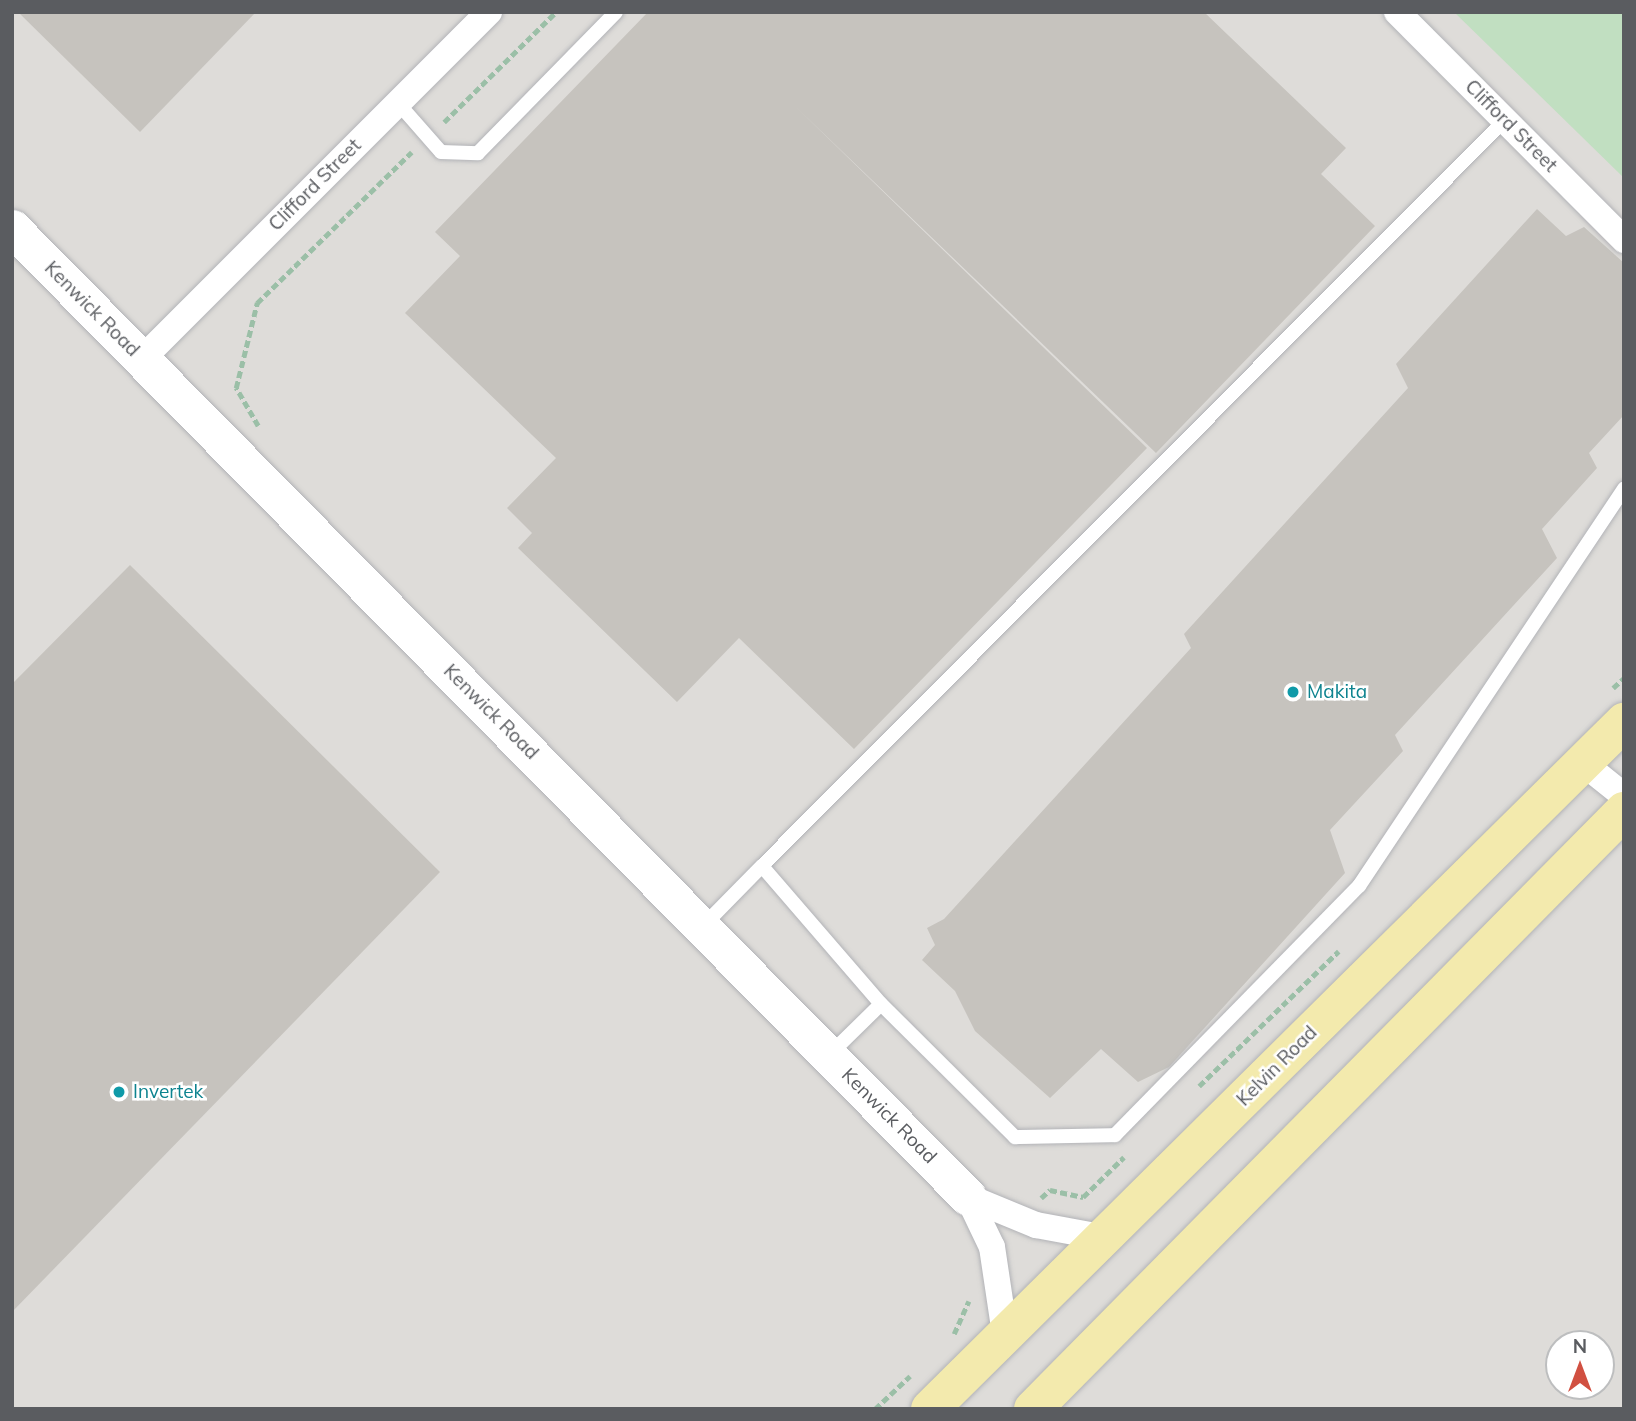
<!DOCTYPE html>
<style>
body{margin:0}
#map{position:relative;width:1636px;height:1421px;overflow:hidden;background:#eae9e1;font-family:Mulish,sans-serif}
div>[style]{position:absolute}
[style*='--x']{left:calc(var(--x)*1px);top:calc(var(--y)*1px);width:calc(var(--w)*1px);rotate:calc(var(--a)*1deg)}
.industrial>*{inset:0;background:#dedcd9}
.green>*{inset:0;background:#c1dfc1}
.building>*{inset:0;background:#c6c3be}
.path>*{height:4.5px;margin-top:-2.25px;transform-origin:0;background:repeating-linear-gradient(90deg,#9bbfa7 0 7px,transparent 0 10.5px)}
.roads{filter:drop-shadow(0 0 2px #b2b3b7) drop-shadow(0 0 2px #b2b3b7)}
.service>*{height:14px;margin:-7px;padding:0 7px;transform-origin:7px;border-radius:7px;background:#fff}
.minor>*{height:26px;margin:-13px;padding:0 13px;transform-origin:13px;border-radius:13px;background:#fff}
.secondary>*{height:37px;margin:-18.5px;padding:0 18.5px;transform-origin:18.5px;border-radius:18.5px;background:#fff}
.primary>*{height:38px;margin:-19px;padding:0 19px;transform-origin:19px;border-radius:19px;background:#f3eaad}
.dots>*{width:19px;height:19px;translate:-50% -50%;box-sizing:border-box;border:4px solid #fff;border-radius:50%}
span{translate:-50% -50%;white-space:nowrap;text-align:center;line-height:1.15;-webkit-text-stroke:5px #fff;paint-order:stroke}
.street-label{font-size:19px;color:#5a5c60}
.culture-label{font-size:19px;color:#0d838f}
.left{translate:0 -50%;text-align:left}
.frame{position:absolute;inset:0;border:14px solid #5a5c60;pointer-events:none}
.north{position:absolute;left:1545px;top:1330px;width:70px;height:70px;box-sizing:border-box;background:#fff;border:2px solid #bdbebf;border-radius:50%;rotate:0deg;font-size:19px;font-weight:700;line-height:28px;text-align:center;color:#5a5c60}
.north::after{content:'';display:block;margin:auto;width:24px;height:32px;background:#d15041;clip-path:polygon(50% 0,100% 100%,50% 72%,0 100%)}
</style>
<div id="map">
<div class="industrial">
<i style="clip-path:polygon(evenodd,12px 12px,1624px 12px,1624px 1409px,12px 1409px,12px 12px,1559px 1344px,1601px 1344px,1601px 1386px,1559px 1386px,1559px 1344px)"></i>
</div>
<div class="green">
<i style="clip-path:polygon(1454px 12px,1624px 12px,1624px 178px)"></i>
</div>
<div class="building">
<i style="clip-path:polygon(18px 12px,256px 12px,140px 132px)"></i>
<i style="clip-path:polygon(648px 12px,1204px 12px,1346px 148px,1321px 174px,1375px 226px,1156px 453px,796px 107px,1147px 448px,854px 749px,739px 638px,677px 702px,518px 548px,532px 533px,507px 508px,556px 458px,405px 313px,460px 256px,435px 232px)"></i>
<i style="clip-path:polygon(1537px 209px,1566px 236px,1584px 227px,1624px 263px,1624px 415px,1589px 453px,1597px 468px,1542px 529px,1557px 558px,1395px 735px,1403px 751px,1330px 830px,1345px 873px,1169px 1067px,1138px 1082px,1101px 1049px,1050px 1098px,975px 1031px,955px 991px,922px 960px,935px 945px,927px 928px,944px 919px,1191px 648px,1184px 634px,1408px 388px,1396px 364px)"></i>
<i style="clip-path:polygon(130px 565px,440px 872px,12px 1312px,12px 684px)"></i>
</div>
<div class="path">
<i style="--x:444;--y:122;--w:157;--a:-44.5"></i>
<i style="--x:258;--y:426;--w:44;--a:-120.1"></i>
<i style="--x:236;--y:388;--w:88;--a:-76.1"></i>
<i style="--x:257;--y:303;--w:216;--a:-44.3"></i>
<i style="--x:1613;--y:688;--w:15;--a:-42"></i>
<i style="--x:1199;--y:1086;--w:194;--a:-44"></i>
<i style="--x:1041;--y:1198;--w:12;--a:-42"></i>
<i style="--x:1050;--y:1190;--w:34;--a:12"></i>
<i style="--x:1083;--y:1197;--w:57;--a:-44.3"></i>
<i style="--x:954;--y:1334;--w:36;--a:-66"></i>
<i style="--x:875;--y:1409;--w:48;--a:-43.3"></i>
</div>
<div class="roads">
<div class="service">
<i style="--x:398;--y:103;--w:65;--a:48.7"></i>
<i style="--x:441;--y:152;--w:37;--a:2"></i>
<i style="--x:478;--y:153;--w:197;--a:-45.6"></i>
<i style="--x:702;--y:927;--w:86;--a:-45.5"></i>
<i style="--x:881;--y:1004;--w:182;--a:-130.8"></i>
<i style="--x:762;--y:866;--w:1053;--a:-45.12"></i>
<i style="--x:830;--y:1054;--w:71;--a:-44.4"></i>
<i style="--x:881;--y:1004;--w:189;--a:44.8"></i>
<i style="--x:1015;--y:1137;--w:100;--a:-1.1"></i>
<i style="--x:1115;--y:1135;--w:349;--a:-45.6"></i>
<i style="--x:1359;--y:886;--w:478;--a:-56.3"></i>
</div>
<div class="minor">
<i style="--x:1397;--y:12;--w:322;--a:45.1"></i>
<i style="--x:142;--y:359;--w:491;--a:-45"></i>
<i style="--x:1583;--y:763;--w:53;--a:38.8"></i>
<i style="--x:968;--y:1197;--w:55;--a:64.4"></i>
<i style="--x:992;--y:1247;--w:88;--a:81.5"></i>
<i style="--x:968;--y:1197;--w:74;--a:22.4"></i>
<i style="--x:1036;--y:1225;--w:66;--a:10.5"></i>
</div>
<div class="secondary">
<i style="--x:12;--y:228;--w:1361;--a:45.39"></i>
</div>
<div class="primary">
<i style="--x:930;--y:1409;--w:977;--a:-44.71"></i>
<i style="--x:1033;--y:1409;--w:841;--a:-45.34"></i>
</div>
</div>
<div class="dots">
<i style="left:1293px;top:692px;background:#0f9aa8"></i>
<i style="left:119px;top:1092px;background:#0f9aa8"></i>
</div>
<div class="street-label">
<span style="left:1511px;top:126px;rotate:45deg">Clifford Street</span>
<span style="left:315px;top:185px;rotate:-45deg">Clifford Street</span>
<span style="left:92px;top:309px;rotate:45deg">Kenwick Road</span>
<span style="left:491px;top:712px;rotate:45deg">Kenwick Road</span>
<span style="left:1277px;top:1066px;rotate:-45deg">Kelvin Road</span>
<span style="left:889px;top:1116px;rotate:45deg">Kenwick Road</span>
</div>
<div class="culture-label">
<span class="left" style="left:1307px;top:692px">Makita</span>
<span class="left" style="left:133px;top:1092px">Invertek</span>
</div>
<div class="frame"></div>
<div class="north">N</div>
</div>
